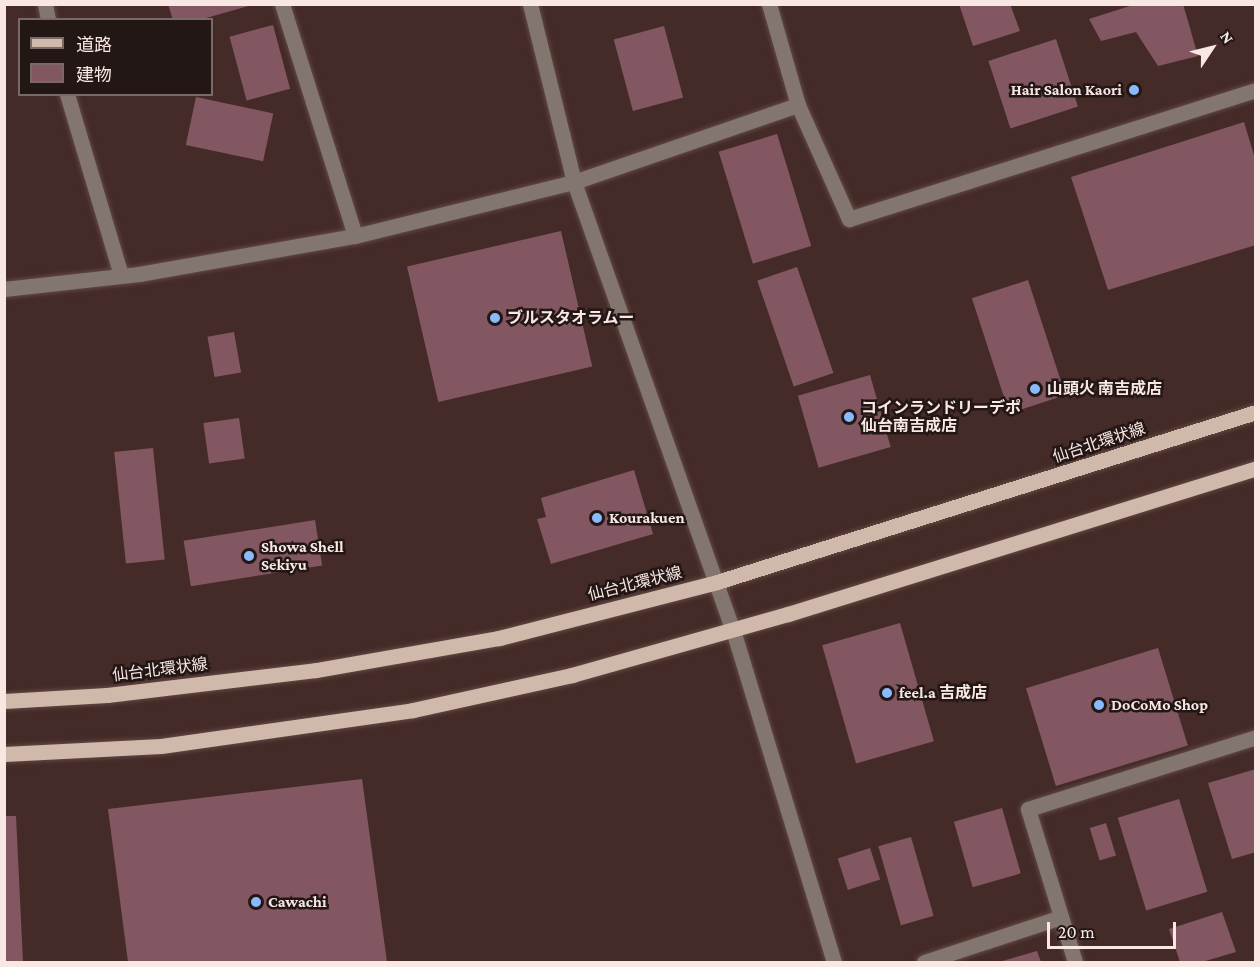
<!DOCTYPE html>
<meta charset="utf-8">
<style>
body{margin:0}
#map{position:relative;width:1260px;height:967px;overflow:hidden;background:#452b27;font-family:"Crimson Pro","Noto Sans JP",serif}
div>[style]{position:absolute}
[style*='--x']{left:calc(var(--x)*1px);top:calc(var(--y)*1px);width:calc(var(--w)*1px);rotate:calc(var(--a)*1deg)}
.building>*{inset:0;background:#825762;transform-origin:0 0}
.roads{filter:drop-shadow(0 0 2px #624945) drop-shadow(0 0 2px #624945)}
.minor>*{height:15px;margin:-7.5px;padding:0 7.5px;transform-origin:7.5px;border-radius:7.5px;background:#82766f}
.major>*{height:15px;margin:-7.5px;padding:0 7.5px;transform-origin:7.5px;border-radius:7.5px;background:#d0b9aa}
.dots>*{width:16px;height:16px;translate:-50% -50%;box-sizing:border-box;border:3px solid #231715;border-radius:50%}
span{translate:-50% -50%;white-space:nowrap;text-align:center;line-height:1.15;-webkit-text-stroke:5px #231715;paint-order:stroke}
.poi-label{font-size:16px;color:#f9e7e4;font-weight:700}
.right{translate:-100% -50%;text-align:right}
.left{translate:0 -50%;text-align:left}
.street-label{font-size:16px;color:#f9e7e4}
.frame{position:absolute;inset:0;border:6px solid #f9e7e4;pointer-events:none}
.legend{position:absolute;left:18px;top:18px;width:195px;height:78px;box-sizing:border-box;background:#231715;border:2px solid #796a68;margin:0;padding:8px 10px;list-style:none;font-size:18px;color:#f9e7e4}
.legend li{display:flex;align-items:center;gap:12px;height:30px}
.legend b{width:30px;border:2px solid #796a68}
.north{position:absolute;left:1182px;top:18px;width:60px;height:60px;-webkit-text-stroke:4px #231715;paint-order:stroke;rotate:55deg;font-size:16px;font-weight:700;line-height:24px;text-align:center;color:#f9e7e4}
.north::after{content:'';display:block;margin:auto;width:21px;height:27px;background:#f9e7e4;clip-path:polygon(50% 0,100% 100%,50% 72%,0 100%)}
.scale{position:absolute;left:1047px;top:922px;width:129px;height:27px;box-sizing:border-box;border:3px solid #f9e7e4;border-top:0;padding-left:8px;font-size:18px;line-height:21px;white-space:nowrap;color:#f9e7e4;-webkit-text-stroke:4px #231715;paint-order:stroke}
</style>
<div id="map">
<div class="building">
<i style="clip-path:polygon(168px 4px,252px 4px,252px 5px,199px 20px,173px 20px)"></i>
<i style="clip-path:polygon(959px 4px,1010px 4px,1020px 31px,973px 46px)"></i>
<i style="clip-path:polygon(1136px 4px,1183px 4px,1198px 56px,1158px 66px,1136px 32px,1101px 41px,1089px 19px)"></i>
<i style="left:273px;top:25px;width:66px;height:45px;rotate:75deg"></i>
<i style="left:664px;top:26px;width:74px;height:52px;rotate:75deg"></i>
<i style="left:1056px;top:39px;width:71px;height:71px;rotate:72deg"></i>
<i style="left:196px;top:97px;width:79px;height:49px;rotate:12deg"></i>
<i style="clip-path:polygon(1244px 122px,1256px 162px,1256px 245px,1108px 290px,1071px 177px)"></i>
<i style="left:777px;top:134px;width:117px;height:61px;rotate:73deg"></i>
<i style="left:561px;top:231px;width:139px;height:158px;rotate:77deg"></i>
<i style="left:797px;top:267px;width:112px;height:42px;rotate:71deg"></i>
<i style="left:1028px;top:280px;width:121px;height:59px;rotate:72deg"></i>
<i style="left:234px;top:332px;width:41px;height:27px;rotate:80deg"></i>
<i style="left:870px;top:375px;width:75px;height:75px;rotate:74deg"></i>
<i style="left:239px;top:418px;width:41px;height:36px;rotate:82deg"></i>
<i style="left:153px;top:448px;width:112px;height:39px;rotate:84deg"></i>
<i style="clip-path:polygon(634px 470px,653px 534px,551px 564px,537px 519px,546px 517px,541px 498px)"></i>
<i style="left:315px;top:520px;width:46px;height:133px;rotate:81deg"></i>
<i style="left:900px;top:623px;width:123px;height:81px;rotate:74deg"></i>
<i style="left:1158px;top:648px;width:102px;height:138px;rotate:73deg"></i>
<i style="clip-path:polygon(1256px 769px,1256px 852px,1232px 859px,1208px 783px)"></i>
<i style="clip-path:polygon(362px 779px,387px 962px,128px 962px,108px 809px)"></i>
<i style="left:1179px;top:799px;width:97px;height:64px;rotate:73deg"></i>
<i style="left:1002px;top:808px;width:68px;height:50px;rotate:74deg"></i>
<i style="clip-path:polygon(5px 816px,16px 816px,23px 962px,5px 962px)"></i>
<i style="left:1106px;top:823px;width:34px;height:17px;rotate:73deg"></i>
<i style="left:911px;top:837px;width:82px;height:34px;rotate:74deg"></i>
<i style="left:870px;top:848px;width:33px;height:34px;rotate:72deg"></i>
<i style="clip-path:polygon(1222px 912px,1236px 952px,1202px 962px,1180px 962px,1169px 929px)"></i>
<i style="clip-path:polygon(1037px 951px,1041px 962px,999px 962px)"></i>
</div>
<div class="roads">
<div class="minor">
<i style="--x:45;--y:4;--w:16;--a:79"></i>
<i style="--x:282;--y:4;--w:243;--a:72.5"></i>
<i style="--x:530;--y:4;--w:183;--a:76.1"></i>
<i style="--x:574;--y:182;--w:475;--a:70.5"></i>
<i style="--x:733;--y:630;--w:347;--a:73.1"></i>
<i style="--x:769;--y:4;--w:105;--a:74"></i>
<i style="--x:798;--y:105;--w:125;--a:65.9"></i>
<i style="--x:849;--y:219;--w:427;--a:-17.6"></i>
<i style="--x:67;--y:94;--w:189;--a:73.4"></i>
<i style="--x:4;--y:289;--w:136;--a:-6.3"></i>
<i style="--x:139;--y:274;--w:219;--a:-10"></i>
<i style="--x:355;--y:236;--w:226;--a:-13.9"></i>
<i style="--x:574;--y:182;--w:237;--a:-19"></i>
<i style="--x:924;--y:962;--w:144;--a:-18.2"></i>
<i style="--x:1075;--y:962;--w:160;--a:-107.1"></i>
<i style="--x:1028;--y:809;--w:239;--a:-17.5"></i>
</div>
<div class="major">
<i style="--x:4;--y:701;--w:103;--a:-3.3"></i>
<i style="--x:107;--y:695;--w:210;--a:-6.8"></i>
<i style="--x:316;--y:670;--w:186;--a:-9.9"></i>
<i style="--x:499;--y:638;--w:225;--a:-14.4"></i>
<i style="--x:717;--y:582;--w:565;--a:-17.51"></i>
<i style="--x:4;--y:754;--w:157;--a:-2.9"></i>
<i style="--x:161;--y:746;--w:255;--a:-8.1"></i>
<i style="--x:413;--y:710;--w:163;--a:-12.4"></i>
<i style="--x:572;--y:675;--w:224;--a:-15.8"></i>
<i style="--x:788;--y:614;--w:490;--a:-17.3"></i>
</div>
</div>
<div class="dots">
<i style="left:1134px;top:90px;background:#8bbafc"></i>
<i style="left:495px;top:318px;background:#8bbafc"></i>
<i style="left:1035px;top:389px;background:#8bbafc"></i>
<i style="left:849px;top:417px;background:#8bbafc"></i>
<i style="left:597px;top:518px;background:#8bbafc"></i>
<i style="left:249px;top:556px;background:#8bbafc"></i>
<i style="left:887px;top:693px;background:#8bbafc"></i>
<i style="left:1099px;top:705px;background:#8bbafc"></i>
<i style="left:256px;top:902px;background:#8bbafc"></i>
</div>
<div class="poi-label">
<span class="right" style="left:1122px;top:90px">Hair Salon Kaori</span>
<span class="left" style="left:507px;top:318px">ブルスタオラムー</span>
<span class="left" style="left:1047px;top:389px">山頭火 南吉成店</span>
<span class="left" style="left:861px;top:417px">コインランドリーデポ<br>仙台南吉成店</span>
<span class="left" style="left:609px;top:518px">Kourakuen</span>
<span class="left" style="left:261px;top:556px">Showa Shell<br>Sekiyu</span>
<span class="left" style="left:899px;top:693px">feel.a 吉成店</span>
<span class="left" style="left:1111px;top:705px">DoCoMo Shop</span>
<span class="left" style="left:268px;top:902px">Cawachi</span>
</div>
<div class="street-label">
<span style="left:1099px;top:443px;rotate:-18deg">仙台北環状線</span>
<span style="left:635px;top:584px;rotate:-14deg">仙台北環状線</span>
<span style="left:160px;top:670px;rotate:-7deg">仙台北環状線</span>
</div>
<div class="frame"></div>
<ul class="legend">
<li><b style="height:8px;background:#d0b9aa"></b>道路</li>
<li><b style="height:16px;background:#825762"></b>建物</li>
</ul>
<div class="north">N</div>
<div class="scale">20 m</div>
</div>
